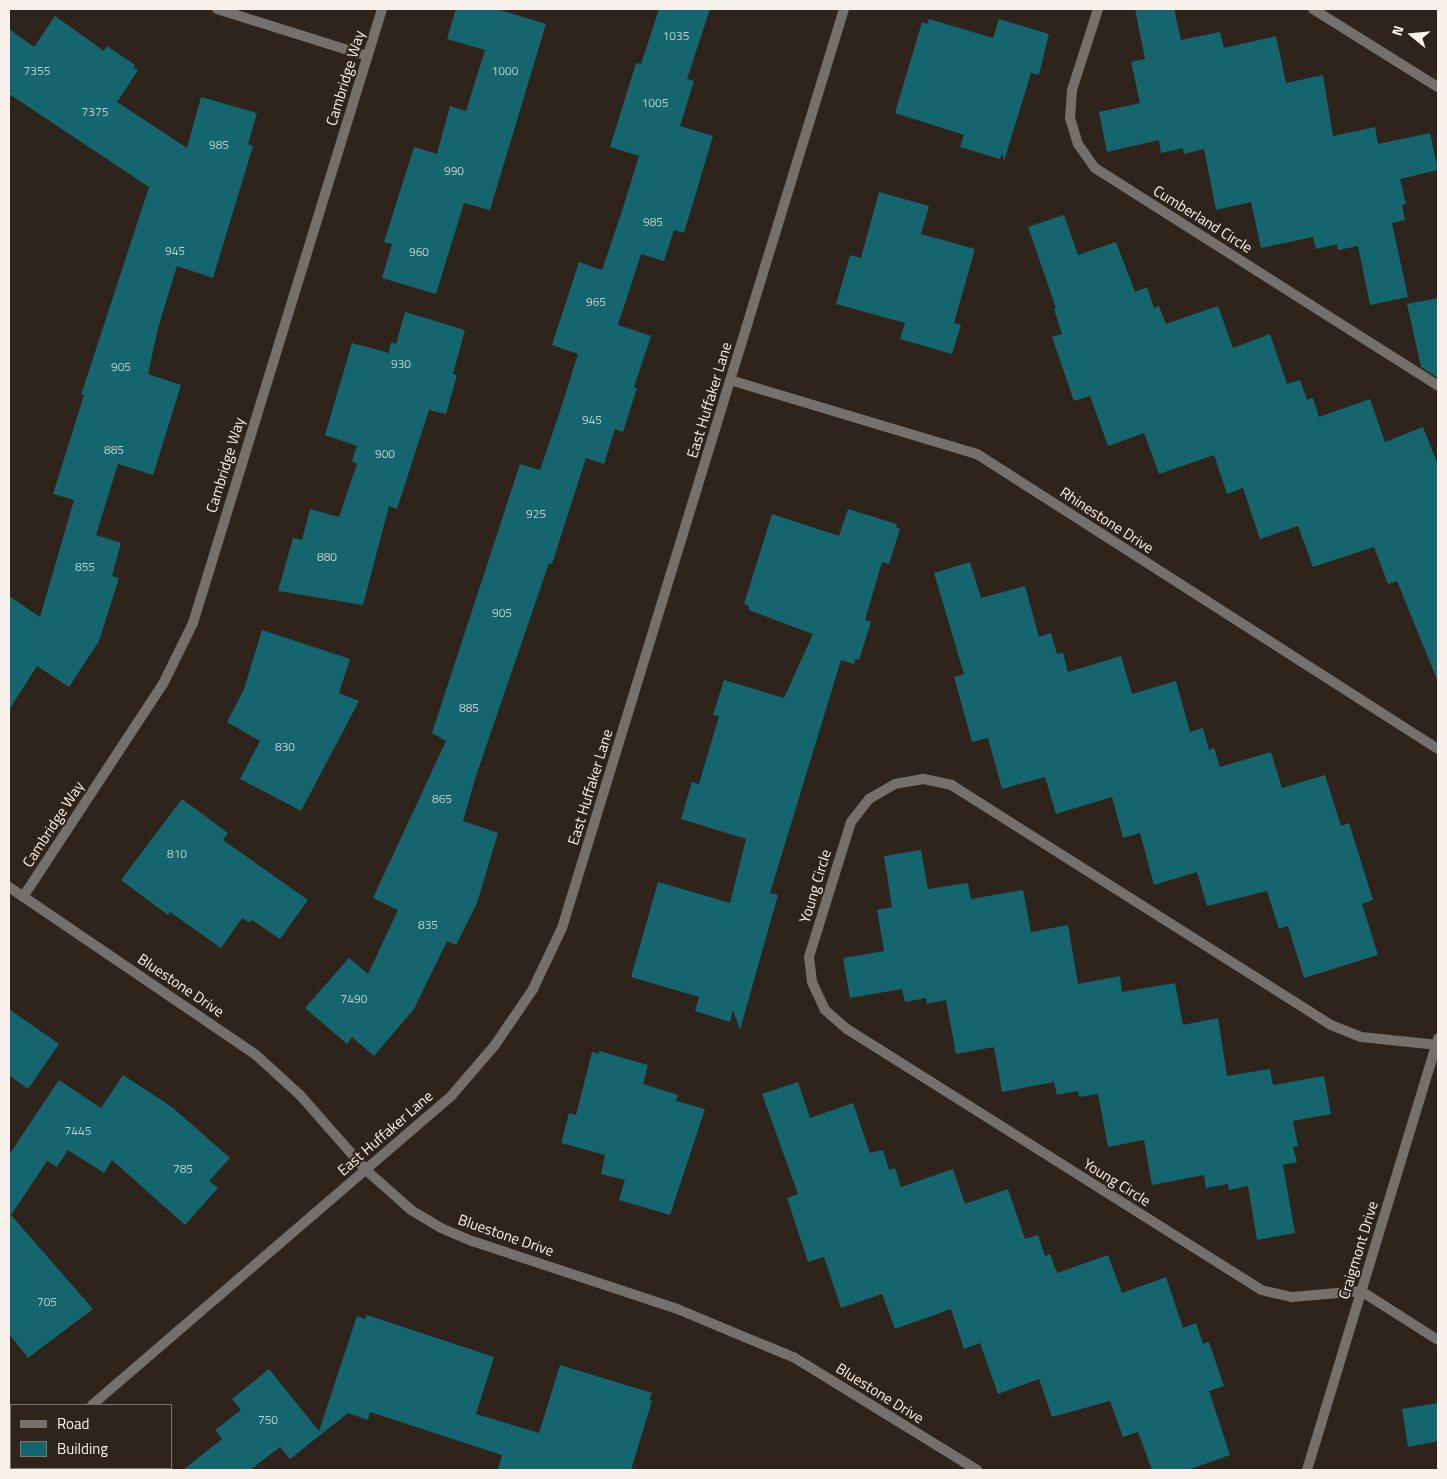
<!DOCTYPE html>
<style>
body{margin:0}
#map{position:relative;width:1447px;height:1479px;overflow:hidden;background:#2e241b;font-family:"Titillium Web",sans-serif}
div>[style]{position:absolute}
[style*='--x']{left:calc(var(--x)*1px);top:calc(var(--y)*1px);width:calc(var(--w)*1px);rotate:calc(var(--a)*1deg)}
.building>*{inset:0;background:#14656e}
.service>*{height:10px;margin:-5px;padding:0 5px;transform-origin:5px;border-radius:5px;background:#75706b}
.minor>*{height:10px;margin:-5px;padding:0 5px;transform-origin:5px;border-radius:5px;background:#75706b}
.tertiary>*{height:10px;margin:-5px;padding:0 5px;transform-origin:5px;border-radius:5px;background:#75706b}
span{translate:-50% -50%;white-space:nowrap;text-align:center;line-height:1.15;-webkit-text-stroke:4px #2e241b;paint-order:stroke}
.number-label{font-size:12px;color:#bfcecc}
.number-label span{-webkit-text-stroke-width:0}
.street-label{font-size:15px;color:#f8f1eb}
.frame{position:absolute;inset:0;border:10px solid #f8f1eb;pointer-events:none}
.legend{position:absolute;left:10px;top:1404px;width:162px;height:65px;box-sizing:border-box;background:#2e241b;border:1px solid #7f766e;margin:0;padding:6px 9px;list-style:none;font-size:15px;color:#f8f1eb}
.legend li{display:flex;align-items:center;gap:10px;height:25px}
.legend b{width:25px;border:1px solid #7f766e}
.north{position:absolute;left:1387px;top:10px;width:50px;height:50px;-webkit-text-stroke:4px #2e241b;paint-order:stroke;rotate:287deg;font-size:14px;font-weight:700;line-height:20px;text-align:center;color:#f8f1eb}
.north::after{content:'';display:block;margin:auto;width:18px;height:22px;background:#f8f1eb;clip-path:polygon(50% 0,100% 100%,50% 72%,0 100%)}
</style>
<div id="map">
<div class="building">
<i style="clip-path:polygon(456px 9px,496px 9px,546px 24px,490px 210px,464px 203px,436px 294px,382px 278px,392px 244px,384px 242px,414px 147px,437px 154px,450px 106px,466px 111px,485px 50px,447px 39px)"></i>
<i style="clip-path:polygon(659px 9px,710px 9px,687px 79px,694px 81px,680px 126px,713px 136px,684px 233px,674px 230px,664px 261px,641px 254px,618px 325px,651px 336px,634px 387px,637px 388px,623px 432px,615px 429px,604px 464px,586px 458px,552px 564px,549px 563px,476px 776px,463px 821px,498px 833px,477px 903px,456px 945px,447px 941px,414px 1009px,374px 1056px,352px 1037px,347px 1044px,305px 1008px,349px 958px,368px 974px,398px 910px,373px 898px,446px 741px,432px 733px,520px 464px,540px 470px,560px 411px,578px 354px,552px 345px,579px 262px,602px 270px,621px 214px,639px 156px,610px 147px,636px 63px,641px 64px)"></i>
<i style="clip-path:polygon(1135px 9px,1174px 9px,1181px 40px,1220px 32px,1224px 48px,1276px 36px,1286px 83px,1323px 75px,1333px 136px,1375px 127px,1378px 144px,1430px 133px,1438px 170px,1400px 179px,1406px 204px,1402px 205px,1405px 220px,1392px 223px,1408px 297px,1370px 305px,1358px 246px,1338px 250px,1337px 244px,1316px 249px,1313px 237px,1261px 248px,1251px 202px,1216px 210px,1204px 149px,1184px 154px,1183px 148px,1161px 153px,1159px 140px,1107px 152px,1099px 112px,1140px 103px,1131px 62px,1145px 59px)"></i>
<i style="clip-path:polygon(55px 16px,104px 51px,107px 46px,135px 65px,134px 68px,138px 70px,117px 102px,187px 148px,201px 97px,257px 113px,248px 144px,253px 146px,213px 278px,177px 266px,158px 328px,148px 374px,181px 385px,153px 475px,118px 464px,96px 535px,121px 543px,112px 576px,119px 578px,99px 641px,69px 687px,37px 666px,9px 710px,9px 596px,40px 617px,74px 500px,53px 494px,84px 395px,81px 395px,149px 187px,9px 94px,9px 29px,34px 47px)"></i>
<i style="clip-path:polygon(929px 19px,993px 38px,999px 19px,1049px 34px,1039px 75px,1031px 73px,1004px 161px,1002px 153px,1000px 159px,960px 147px,964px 135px,895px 113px,922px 22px,927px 24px)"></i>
<i style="clip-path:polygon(879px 192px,929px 206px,921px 234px,975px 249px,954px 323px,961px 325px,952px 354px,900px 339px,905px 323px,836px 304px,850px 255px,861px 258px)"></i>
<i style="clip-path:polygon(1064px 215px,1078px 255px,1116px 242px,1135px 292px,1147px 287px,1154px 308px,1159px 306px,1166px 324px,1218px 306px,1233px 348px,1270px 334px,1287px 384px,1300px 380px,1307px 400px,1313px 398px,1319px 417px,1370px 399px,1385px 442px,1423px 427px,1438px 465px,1438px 682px,1397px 581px,1388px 584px,1374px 547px,1313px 567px,1298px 526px,1260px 539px,1243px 488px,1227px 494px,1214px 455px,1159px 474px,1144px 433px,1108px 446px,1090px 396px,1074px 401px,1052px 337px,1062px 334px,1054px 309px,1056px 308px,1028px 227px)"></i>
<i style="clip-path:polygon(1438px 298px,1438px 378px,1421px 367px,1407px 304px)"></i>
<i style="clip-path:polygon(405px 312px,465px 330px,453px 374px,457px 375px,446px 414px,429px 410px,397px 509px,389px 506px,363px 605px,278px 591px,293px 538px,302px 540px,310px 509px,339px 517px,357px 464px,352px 461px,357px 446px,325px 435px,352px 343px,389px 353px,391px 342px,396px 344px)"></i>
<i style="clip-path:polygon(848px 509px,897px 524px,896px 527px,900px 529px,889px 564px,882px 562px,865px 620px,871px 622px,859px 660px,855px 659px,854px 664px,841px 660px,770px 893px,778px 895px,740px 1030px,733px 1010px,730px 1022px,695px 1011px,699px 997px,631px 977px,658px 882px,730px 903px,746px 839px,681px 819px,692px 782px,699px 784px,719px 716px,713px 715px,724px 680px,784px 698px,813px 634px,749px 610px,749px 606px,744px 604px,772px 514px,839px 536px)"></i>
<i style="clip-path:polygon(970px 562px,981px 598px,1025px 586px,1039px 637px,1051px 633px,1057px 654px,1063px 653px,1068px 672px,1121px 656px,1132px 694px,1176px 681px,1190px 732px,1203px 728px,1209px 750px,1214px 748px,1220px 767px,1271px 752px,1282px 788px,1325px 775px,1341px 826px,1349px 823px,1373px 900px,1362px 904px,1378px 955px,1304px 978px,1288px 926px,1279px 929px,1267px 891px,1207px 906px,1197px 872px,1154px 885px,1140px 833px,1123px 838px,1112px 797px,1056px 814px,1045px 777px,1002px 789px,988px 738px,972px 742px,954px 677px,964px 674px,934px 573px)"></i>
<i style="clip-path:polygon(262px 630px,350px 659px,339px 693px,359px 701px,301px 811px,240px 779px,260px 741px,227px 722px,244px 689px)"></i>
<i style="clip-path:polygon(182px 799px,228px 833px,223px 840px,308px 900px,280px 939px,252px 920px,250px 923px,242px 918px,221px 948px,170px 912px,168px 915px,121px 880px)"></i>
<i style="clip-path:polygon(921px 850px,928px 889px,968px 883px,971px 899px,1023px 890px,1031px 932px,1068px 925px,1078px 984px,1120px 976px,1122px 992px,1175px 983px,1183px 1025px,1218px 1018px,1227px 1076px,1270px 1069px,1273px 1085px,1324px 1076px,1331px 1114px,1293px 1121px,1298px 1146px,1293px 1147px,1297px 1162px,1283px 1165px,1295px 1233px,1257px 1240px,1248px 1186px,1229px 1190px,1228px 1184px,1206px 1188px,1204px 1175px,1152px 1185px,1144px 1140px,1108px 1147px,1098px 1094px,1079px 1097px,1078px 1091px,1057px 1095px,1054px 1082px,1002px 1092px,994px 1047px,956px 1054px,946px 1000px,927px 1004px,926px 998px,905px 1002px,902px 989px,850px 998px,843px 958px,884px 951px,877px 910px,892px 907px,884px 856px)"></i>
<i style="clip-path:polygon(9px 1009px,59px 1044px,28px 1089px,9px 1075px)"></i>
<i style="clip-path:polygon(599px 1051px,648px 1065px,643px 1084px,678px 1095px,676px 1101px,705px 1109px,670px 1215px,619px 1200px,625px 1180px,601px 1174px,605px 1155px,561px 1143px,569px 1113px,576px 1115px,592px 1052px,599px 1054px)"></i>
<i style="clip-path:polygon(123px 1075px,172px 1107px,230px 1158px,209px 1181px,218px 1188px,185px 1225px,112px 1160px,104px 1173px,68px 1150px,57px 1167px,47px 1161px,11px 1215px,93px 1309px,28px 1358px,9px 1334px,9px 1155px,59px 1080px,101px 1108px)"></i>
<i style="clip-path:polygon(798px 1082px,810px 1118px,853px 1103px,870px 1153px,883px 1150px,889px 1170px,895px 1168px,901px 1187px,953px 1169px,965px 1204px,1008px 1189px,1025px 1239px,1038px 1235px,1045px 1256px,1050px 1254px,1057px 1273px,1108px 1255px,1122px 1293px,1166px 1277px,1183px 1328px,1196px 1323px,1203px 1344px,1209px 1342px,1224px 1386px,1209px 1391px,1230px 1455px,1188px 1470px,1152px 1470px,1138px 1432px,1123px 1437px,1110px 1401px,1052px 1417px,1039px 1379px,998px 1394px,980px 1343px,964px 1349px,951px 1309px,895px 1329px,882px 1294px,841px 1308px,824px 1257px,808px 1262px,787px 1198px,798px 1194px,762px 1094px)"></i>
<i style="clip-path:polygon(367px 1315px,494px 1357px,476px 1414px,539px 1433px,560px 1365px,652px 1393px,649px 1400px,652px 1401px,631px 1470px,498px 1470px,502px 1455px,370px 1412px,368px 1420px,348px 1413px,290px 1459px,280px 1447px,250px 1470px,183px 1470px,222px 1439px,215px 1430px,241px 1410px,232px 1399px,269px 1369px,319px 1431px,357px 1316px,365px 1319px)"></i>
<i style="clip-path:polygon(1438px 1403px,1438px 1441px,1408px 1447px,1402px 1409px)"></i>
</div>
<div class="service">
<i style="--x:1098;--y:9;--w:85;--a:107.8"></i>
<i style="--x:1072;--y:90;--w:28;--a:94"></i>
<i style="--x:1070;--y:118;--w:27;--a:73"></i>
<i style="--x:1078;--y:144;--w:29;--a:55"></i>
<i style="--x:1095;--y:168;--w:406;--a:32.4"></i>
<i style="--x:1313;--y:9;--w:147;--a:32"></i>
<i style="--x:1438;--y:1045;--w:77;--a:-174.1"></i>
<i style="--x:1361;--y:1037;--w:32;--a:-158"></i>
<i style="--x:1331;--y:1025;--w:449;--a:-147.7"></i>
<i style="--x:952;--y:785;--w:30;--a:-168"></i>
<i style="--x:923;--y:779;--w:28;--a:170"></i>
<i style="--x:895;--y:784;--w:30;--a:150"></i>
<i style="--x:869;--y:799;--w:29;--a:128"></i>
<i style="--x:851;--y:822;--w:141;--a:107.3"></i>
<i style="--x:809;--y:957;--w:25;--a:83"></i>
<i style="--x:812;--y:982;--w:31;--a:65"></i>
<i style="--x:825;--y:1010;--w:29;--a:41"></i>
<i style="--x:847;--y:1029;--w:489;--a:32.2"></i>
<i style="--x:1261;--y:1290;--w:32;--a:13"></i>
<i style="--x:1292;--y:1297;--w:69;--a:-5"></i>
<i style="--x:1361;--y:1291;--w:91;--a:32.5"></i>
</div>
<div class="minor">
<i style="--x:217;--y:9;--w:157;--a:17.4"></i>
<i style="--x:730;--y:380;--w:258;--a:16.7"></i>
<i style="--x:977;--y:454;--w:547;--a:32.62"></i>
<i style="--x:9;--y:887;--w:299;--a:34.2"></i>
<i style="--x:256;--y:1055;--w:59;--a:42.3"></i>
<i style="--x:300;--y:1095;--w:100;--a:48.7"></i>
<i style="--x:23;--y:897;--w:255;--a:-56.7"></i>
<i style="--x:163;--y:684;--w:68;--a:-63.8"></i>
<i style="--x:193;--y:623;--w:642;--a:-72.89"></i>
<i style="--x:9;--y:1446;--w:4;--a:56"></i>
<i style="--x:1307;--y:1470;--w:451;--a:-73.1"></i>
</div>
<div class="tertiary">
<i style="--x:366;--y:1170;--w:60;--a:41.6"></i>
<i style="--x:411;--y:1210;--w:35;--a:31"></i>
<i style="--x:441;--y:1228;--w:34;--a:23"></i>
<i style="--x:472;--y:1241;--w:214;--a:18.3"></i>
<i style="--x:675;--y:1308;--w:130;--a:22.6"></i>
<i style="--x:795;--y:1358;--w:214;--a:31.6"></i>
<i style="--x:92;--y:1405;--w:475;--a:-40.7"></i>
<i style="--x:452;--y:1095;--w:66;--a:-49.3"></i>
<i style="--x:495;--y:1045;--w:68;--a:-55.8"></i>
<i style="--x:533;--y:989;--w:68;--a:-64.6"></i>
<i style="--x:562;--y:928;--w:961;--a:-72.94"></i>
<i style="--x:17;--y:1470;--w:4;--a:-34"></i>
</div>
<div class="number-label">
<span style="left:676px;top:36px">1035</span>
<span style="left:37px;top:71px">7355</span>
<span style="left:505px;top:71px">1000</span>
<span style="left:655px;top:103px">1005</span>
<span style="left:95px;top:112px">7375</span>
<span style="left:219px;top:145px">985</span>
<span style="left:454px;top:171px">990</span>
<span style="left:653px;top:222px">985</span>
<span style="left:175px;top:251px">945</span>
<span style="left:419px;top:252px">960</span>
<span style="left:596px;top:302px">965</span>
<span style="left:401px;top:364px">930</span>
<span style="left:121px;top:367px">905</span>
<span style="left:592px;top:420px">945</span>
<span style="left:114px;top:450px">885</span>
<span style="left:385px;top:454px">900</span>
<span style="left:536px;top:514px">925</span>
<span style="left:327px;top:557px">880</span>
<span style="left:85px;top:567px">855</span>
<span style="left:502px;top:613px">905</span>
<span style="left:469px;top:708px">885</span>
<span style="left:285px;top:747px">830</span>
<span style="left:442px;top:799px">865</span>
<span style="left:177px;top:854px">810</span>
<span style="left:428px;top:925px">835</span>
<span style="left:354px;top:999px">7490</span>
<span style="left:78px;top:1131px">7445</span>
<span style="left:183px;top:1169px">785</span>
<span style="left:47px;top:1302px">705</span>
<span style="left:268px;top:1420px">750</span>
</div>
<div class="street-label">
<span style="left:345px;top:78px;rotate:-73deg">Cambridge Way</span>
<span style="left:1203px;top:219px;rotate:32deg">Cumberland Circle</span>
<span style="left:709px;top:400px;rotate:-73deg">East Huffaker Lane</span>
<span style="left:225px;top:465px;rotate:-73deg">Cambridge Way</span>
<span style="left:1107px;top:520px;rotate:33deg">Rhinestone Drive</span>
<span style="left:590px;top:787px;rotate:-73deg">East Huffaker Lane</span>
<span style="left:53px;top:824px;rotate:-57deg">Cambridge Way</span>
<span style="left:815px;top:886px;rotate:-73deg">Young Circle</span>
<span style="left:181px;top:985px;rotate:34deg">Bluestone Drive</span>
<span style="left:385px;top:1133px;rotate:-41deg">East Huffaker Lane</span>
<span style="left:1117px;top:1182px;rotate:32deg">Young Circle</span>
<span style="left:506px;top:1235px;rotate:19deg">Bluestone Drive</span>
<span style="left:1358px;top:1250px;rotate:-73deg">Craigmont Drive</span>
<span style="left:880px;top:1393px;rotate:32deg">Bluestone Drive</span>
</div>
<div class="frame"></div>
<ul class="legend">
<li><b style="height:6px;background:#75706b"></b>Road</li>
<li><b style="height:14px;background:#14656e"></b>Building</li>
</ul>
<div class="north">N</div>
</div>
